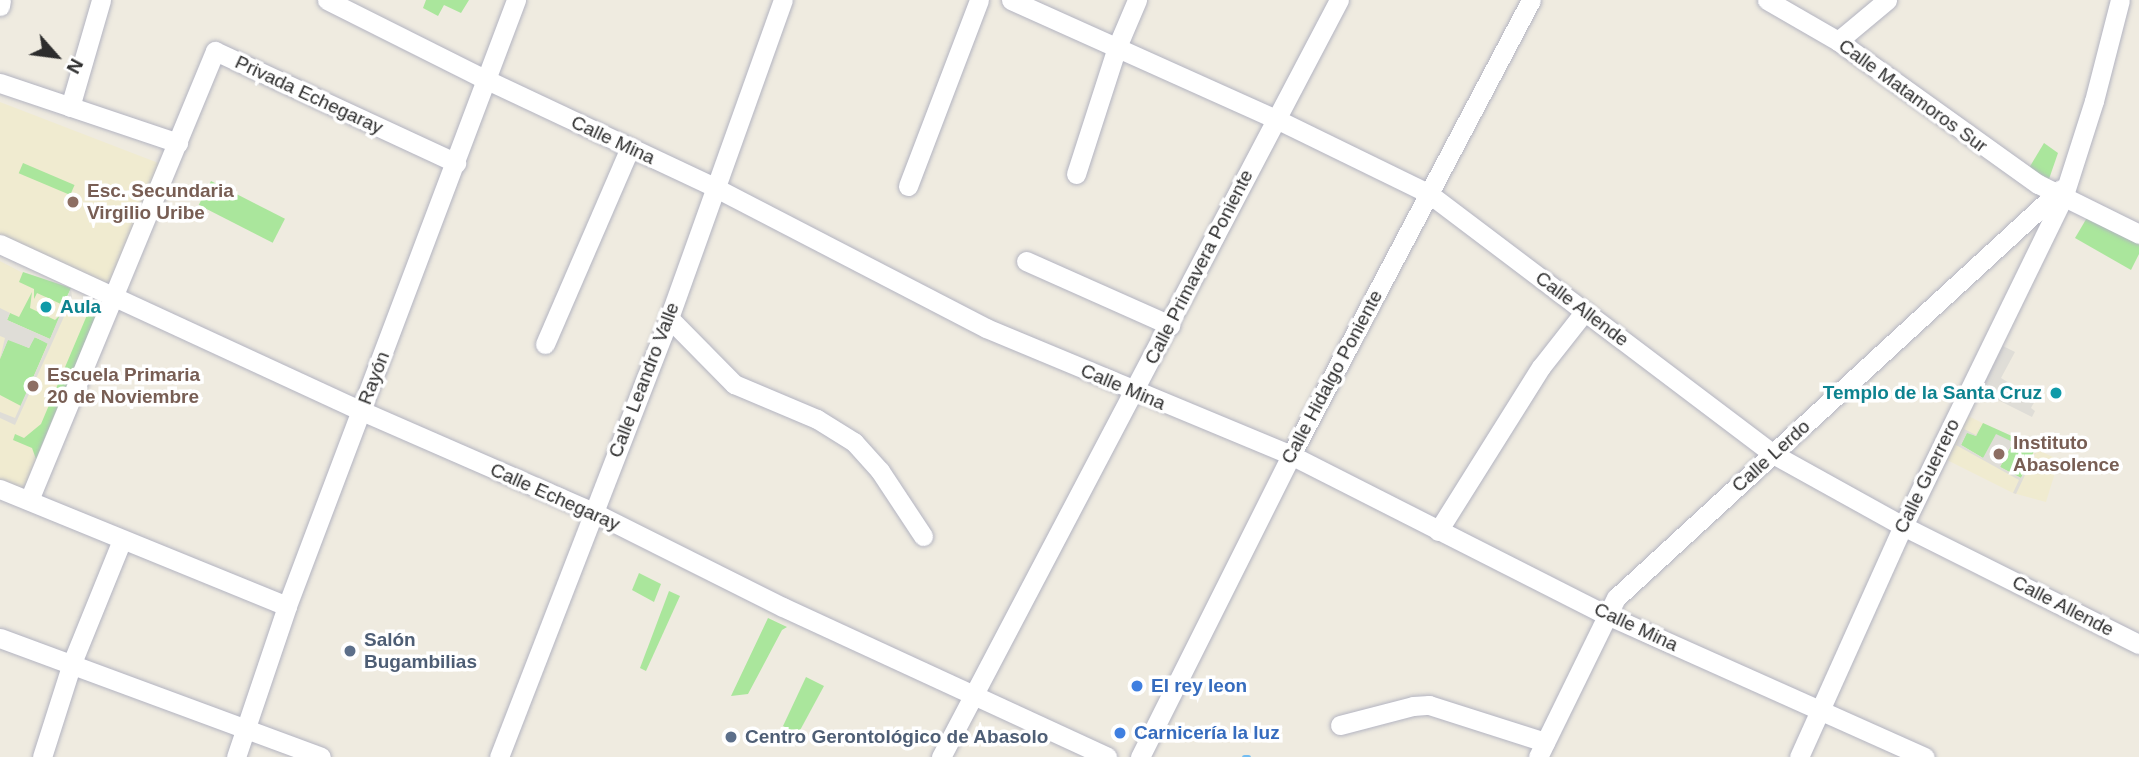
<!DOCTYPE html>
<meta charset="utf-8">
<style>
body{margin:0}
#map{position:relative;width:2139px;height:757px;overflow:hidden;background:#efebe0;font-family:Helvetica,sans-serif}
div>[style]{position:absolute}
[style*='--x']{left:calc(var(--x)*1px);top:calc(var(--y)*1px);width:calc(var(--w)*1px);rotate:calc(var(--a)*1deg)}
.education>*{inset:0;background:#f0ebd0}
.green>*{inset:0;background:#aae69c;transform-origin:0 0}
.plaza>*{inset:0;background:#dfddd7}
.stream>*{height:5px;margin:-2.5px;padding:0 2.5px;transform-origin:2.5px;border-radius:2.5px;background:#72bcf1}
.roads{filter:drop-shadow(0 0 2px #b3b4c1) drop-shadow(0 0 2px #b3b4c1)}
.minor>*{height:19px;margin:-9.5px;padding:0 9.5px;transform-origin:9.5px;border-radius:9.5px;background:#fff}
.dots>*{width:19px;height:19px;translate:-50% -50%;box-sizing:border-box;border:4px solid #fff;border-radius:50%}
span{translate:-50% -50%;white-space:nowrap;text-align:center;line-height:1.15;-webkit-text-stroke:7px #fff;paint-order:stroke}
.street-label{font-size:19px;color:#2d2d2d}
.education-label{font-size:19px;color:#785e54;font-weight:700}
.left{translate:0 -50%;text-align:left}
.culture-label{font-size:19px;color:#0d838f;font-weight:700}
.right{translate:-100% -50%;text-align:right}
.service-label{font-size:19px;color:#4e5e75;font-weight:700}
.shop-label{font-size:19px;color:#366cbe;font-weight:700}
.north{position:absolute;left:21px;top:21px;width:70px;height:70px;-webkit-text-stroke:5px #fff;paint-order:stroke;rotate:118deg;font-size:19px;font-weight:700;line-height:28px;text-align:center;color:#2d2d2d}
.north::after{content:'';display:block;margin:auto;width:24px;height:32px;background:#2d2d2d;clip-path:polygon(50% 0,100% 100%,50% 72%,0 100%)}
</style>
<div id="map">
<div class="education">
<i style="clip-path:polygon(0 102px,161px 164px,110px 288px,0 240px)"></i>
<i style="clip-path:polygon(0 261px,97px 312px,23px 490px,0 481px)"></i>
<i style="clip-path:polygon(1968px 416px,2059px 460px,2046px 502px,2013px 493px,1947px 460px)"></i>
</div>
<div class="green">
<i style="clip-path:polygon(426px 0,469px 0,461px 13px,444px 5px,438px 16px,423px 8px)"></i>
<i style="clip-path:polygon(2044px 143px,2058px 153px,2049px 179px,2029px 168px)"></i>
<i style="left:23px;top:163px;width:56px;height:11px;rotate:23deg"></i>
<i style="left:211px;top:181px;width:83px;height:27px;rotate:27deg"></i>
<i style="clip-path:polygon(2088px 216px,2139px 244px,2139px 254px,2131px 270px,2075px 238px)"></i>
<i style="clip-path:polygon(23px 272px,71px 288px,63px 305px,37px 293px,34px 299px,34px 289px,19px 282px)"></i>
<i style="clip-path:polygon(32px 292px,30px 308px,55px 320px,61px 314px,50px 339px,7px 320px,10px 313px,19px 317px)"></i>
<i style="clip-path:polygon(90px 308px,97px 313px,36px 459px,32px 448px,13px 440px,15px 434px,24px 438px,41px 424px)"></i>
<i style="clip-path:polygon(34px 337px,48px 343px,21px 406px,0 395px,0 359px,8px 339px,29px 348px)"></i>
<i style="clip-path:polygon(1983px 423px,2036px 447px,2021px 478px,2000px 467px,2013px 442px,1983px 458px,1961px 445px,1967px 432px,1976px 436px)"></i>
<i style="clip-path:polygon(639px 573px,661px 584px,654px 602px,632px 590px)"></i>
<i style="clip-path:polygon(669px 591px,680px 596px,646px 671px,640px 668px)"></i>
<i style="clip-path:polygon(768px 618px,787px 627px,782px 630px,748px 694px,731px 696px)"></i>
<i style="clip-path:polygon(806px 677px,824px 686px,798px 734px,783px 726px)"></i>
</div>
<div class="plaza">
<i style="clip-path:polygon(71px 288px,72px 299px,15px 425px,0 418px,0 412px,15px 418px,48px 344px,35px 337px,29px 348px,8px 340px,0 359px,5px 338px,0 336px,0 308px,10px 313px,7px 320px,50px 339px)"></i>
<i style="clip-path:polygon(2003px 346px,2015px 352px,2001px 378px,2036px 399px,2031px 408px,2035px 411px,2032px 417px,1980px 391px)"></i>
<i style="clip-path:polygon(1982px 422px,1976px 436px,1967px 433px,1961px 445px,1983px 458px,1996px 434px,2013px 442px,2000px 467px,2021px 478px,2038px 448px,2016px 494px,2013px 493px,2019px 480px,1956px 445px,1964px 429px,1976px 435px)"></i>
</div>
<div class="stream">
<i style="--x:1244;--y:757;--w:4;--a:0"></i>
</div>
<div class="roads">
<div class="minor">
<i style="--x:327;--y:0;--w:179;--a:26.6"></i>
<i style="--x:487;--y:80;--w:253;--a:25.2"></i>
<i style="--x:716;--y:188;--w:304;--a:27.4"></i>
<i style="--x:986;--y:328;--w:330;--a:22.6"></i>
<i style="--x:1291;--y:455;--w:354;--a:26.9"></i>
<i style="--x:1607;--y:615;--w:348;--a:24.1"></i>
<i style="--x:1011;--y:0;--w:290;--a:24.2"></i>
<i style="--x:1276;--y:119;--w:169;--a:26"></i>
<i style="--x:1428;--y:193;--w:433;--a:37.1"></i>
<i style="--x:1773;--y:454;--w:149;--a:29"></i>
<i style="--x:1903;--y:526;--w:264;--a:26.6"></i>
<i style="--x:1767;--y:0;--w:82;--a:30"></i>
<i style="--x:1838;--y:41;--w:246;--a:35.6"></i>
<i style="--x:2038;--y:184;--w:113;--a:26.3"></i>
<i style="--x:0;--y:6;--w:6;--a:-81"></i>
<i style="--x:1838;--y:41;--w:64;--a:-39.9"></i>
<i style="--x:0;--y:83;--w:188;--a:18.6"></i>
<i style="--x:70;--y:107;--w:111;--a:-73.8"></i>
<i style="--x:1076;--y:174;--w:133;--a:-72.1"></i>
<i style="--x:1117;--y:47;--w:51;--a:-66.9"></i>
<i style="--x:908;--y:186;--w:199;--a:-69.1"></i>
<i style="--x:0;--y:244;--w:399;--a:24.8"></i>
<i style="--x:362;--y:411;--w:252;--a:23.6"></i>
<i style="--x:593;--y:512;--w:212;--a:26.6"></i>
<i style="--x:783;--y:607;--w:357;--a:24.8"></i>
<i style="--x:1026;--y:261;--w:158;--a:24"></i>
<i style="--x:669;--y:318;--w:93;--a:45.4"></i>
<i style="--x:734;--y:384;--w:90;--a:22.9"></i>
<i style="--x:817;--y:419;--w:44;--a:31.9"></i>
<i style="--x:854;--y:442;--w:39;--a:48"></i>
<i style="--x:880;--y:471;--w:78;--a:56.5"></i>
<i style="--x:545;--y:344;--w:214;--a:-66.6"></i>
<i style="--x:0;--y:489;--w:310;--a:22.2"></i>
<i style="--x:29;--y:500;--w:486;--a:-67.5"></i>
<i style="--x:215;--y:51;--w:266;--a:24.9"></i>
<i style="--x:1438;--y:531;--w:194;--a:-57.9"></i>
<i style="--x:1541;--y:367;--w:71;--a:-51.8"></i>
<i style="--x:0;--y:638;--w:342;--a:20.3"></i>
<i style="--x:1340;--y:725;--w:75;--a:-14.6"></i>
<i style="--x:1413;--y:706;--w:16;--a:-4"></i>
<i style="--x:1429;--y:705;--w:122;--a:17.7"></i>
<i style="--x:42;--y:757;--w:99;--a:-72.3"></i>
<i style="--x:72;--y:663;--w:133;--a:-67.9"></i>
<i style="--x:236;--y:757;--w:159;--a:-71.3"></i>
<i style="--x:287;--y:606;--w:648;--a:-69.3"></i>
<i style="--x:499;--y:757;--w:471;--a:-68.8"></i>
<i style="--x:669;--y:318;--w:338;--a:-70.3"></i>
<i style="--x:941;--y:757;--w:855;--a:-62.27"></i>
<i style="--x:1140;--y:757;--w:338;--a:-63.4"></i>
<i style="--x:1291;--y:455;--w:514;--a:-62.19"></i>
<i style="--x:1538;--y:757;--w:177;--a:-63.9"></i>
<i style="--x:1616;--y:598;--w:604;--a:-42.59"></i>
<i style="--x:1799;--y:757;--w:253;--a:-65.8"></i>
<i style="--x:1903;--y:526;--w:365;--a:-64"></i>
<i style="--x:2063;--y:198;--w:102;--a:-72.3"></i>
<i style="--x:2094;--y:101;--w:104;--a:-75.6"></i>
</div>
</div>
<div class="dots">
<i style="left:73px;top:202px;background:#8d6e63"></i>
<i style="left:46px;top:307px;background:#0f9aa8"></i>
<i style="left:33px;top:386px;background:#8d6e63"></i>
<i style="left:2056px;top:393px;background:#0f9aa8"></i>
<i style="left:1999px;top:454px;background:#8d6e63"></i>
<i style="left:350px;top:651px;background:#5c6f8a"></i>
<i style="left:1137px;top:686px;background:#3f7fe0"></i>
<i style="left:1120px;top:733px;background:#3f7fe0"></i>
<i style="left:731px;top:737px;background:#5c6f8a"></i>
</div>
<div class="street-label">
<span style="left:309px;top:95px;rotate:25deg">Privada Echegaray</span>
<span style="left:1913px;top:96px;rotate:36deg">Calle Matamoros Sur</span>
<span style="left:613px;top:140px;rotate:25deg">Calle Mina</span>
<span style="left:1199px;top:267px;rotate:-63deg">Calle Primavera Poniente</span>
<span style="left:1582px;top:309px;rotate:37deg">Calle Allende</span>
<span style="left:1332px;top:377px;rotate:-62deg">Calle Hidalgo Poniente</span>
<span style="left:374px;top:378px;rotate:-69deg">Rayón</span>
<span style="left:644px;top:380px;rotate:-69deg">Calle Leandro Valle</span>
<span style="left:1123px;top:387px;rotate:23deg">Calle Mina</span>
<span style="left:1771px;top:456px;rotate:-42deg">Calle Lerdo</span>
<span style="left:1927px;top:476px;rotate:-64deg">Calle Guerrero</span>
<span style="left:555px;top:497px;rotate:24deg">Calle Echegaray</span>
<span style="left:2063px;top:606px;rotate:27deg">Calle Allende</span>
<span style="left:1636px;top:627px;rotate:25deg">Calle Mina</span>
</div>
<div class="education-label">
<span class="left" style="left:87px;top:202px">Esc. Secundaria<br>Virgilio Uribe</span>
<span class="left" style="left:47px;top:386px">Escuela Primaria<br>20 de Noviembre</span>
<span class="left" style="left:2013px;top:454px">Instituto<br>Abasolence</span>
</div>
<div class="culture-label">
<span class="left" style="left:60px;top:307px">Aula</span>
<span class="right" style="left:2042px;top:393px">Templo de la Santa Cruz</span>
</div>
<div class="service-label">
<span class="left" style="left:364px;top:651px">Salón<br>Bugambilias</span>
<span class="left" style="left:745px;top:737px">Centro Gerontológico de Abasolo</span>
</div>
<div class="shop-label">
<span class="left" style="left:1151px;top:686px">El rey leon</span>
<span class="left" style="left:1134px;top:733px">Carnicería la luz</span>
</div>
<div class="north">N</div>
</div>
